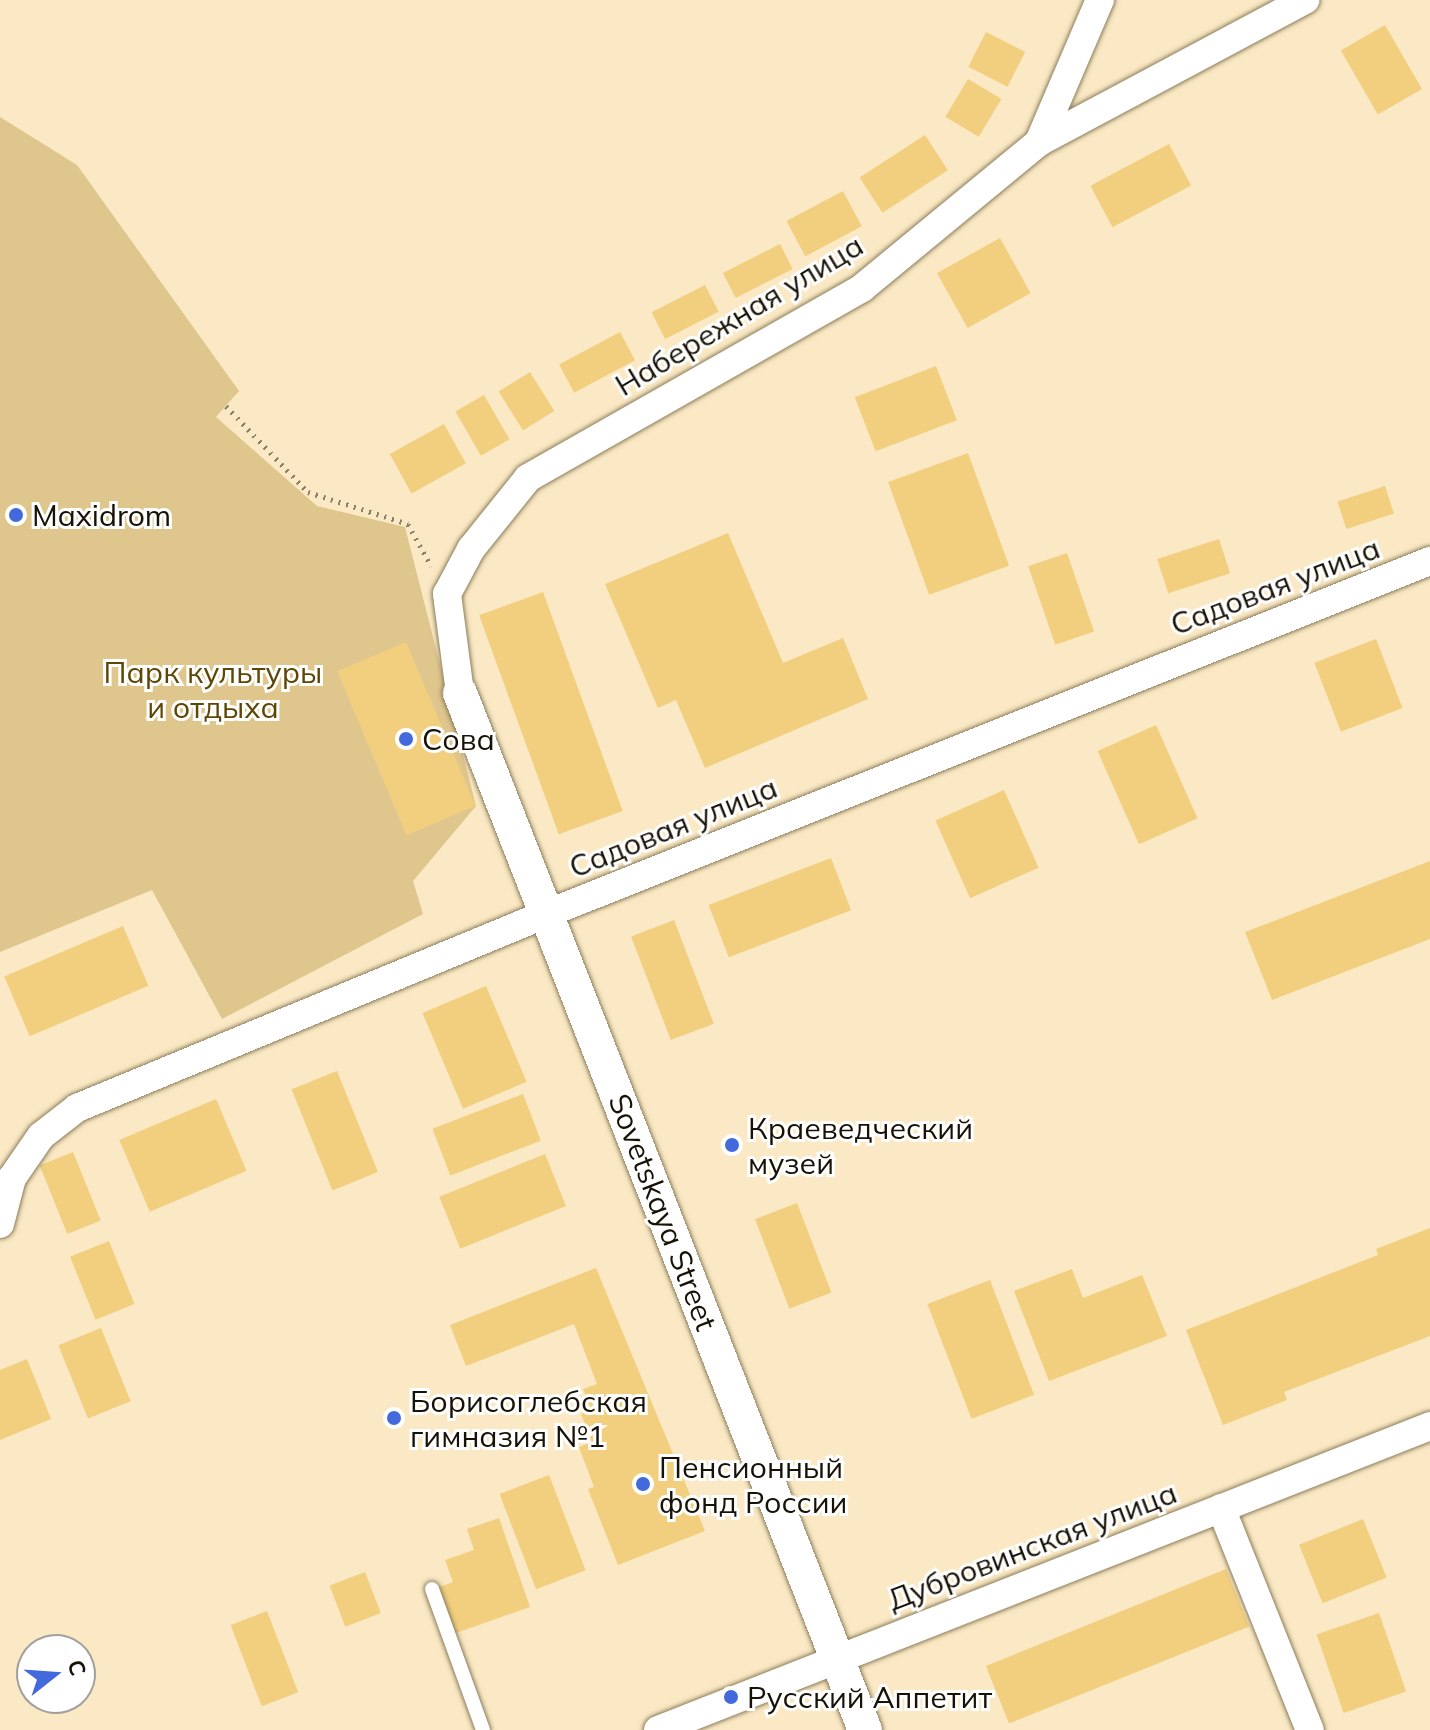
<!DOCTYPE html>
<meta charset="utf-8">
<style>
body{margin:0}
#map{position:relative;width:1430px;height:1730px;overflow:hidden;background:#fae9c4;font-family:Mulish,sans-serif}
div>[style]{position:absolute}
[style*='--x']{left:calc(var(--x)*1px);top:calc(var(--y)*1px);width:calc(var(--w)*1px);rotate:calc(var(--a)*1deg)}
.green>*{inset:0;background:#dfc68d}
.building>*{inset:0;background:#f2cf7f;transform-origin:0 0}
.path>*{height:5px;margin-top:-2.5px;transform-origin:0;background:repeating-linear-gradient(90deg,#8c8067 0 2px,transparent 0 8px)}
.roads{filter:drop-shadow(0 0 2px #8c7d5b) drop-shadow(0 0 2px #8c7d5b)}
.service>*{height:14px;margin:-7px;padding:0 7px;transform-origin:7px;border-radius:7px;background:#fff}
.minor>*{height:28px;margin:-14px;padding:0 14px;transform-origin:14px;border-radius:14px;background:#fff}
.tertiary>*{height:34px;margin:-17px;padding:0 17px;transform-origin:17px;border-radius:17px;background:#fff}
.dots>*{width:22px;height:22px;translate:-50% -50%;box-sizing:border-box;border:4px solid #fff;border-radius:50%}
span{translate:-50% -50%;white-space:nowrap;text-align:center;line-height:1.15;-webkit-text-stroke:6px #fff;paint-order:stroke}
.street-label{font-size:30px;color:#181206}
.poi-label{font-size:30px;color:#181206}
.left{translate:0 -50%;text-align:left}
.park-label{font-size:30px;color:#5e4704}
.north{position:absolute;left:16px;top:1634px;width:80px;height:80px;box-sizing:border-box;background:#fff;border:2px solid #a3a09b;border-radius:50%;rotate:73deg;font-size:22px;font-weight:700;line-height:32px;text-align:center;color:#181206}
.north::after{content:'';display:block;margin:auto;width:28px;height:36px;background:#436adc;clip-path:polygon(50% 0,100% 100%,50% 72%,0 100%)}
</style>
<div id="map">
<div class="green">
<i style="clip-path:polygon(0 117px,77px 165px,239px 391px,216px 417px,317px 506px,405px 527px,476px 806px,413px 881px,423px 914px,222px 1019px,152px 890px,0 952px)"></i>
</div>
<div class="building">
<i style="left:1385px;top:25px;width:74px;height:51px;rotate:60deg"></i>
<i style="left:986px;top:32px;width:44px;height:39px;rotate:27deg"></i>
<i style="left:968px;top:79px;width:39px;height:44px;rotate:31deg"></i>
<i style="left:925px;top:135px;width:42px;height:78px;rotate:57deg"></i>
<i style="left:1169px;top:144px;width:47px;height:89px;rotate:62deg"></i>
<i style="left:843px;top:191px;width:40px;height:64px;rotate:62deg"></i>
<i style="left:1000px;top:238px;width:63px;height:72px;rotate:61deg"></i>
<i style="left:780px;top:244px;width:28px;height:64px;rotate:63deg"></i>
<i style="left:705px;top:285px;width:30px;height:60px;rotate:63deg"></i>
<i style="left:620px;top:332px;width:32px;height:69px;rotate:62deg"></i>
<i style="left:936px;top:366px;width:58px;height:87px;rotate:69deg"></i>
<i style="left:530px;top:372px;width:46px;height:37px;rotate:58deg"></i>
<i style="left:484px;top:395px;width:51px;height:33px;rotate:60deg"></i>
<i style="left:444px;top:424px;width:45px;height:62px;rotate:61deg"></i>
<i style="left:968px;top:453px;width:120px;height:85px;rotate:70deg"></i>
<i style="left:1385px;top:486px;width:29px;height:50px;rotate:72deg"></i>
<i style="clip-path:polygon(728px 533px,783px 663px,843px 638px,868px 699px,705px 768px,676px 700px,658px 708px,605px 584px)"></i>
<i style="left:1219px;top:539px;width:36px;height:65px;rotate:72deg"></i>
<i style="left:1067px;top:553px;width:83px;height:41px;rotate:71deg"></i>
<i style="left:543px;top:592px;width:233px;height:68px;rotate:70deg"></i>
<i style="left:1376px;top:639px;width:74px;height:66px;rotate:69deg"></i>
<i style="left:406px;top:642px;width:178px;height:75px;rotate:67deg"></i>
<i style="left:1156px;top:725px;width:102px;height:64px;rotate:66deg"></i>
<i style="left:1004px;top:790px;width:85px;height:75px;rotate:66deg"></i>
<i style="left:831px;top:858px;width:56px;height:131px;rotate:69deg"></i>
<i style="clip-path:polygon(1430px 861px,1430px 939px,1272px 1000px,1245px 932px)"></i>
<i style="left:674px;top:920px;width:111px;height:46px;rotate:69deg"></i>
<i style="left:123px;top:926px;width:65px;height:129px;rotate:67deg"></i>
<i style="left:486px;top:986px;width:104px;height:69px;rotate:67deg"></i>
<i style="left:337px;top:1071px;width:109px;height:49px;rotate:68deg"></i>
<i style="left:523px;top:1094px;width:50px;height:97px;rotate:69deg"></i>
<i style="left:216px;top:1099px;width:78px;height:105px;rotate:67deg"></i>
<i style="left:73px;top:1152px;width:74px;height:36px;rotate:68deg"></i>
<i style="left:545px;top:1154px;width:56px;height:114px;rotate:68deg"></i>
<i style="left:797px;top:1203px;width:96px;height:45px;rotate:69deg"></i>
<i style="clip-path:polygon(1430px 1228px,1430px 1336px,1284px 1392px,1287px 1400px,1223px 1425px,1186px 1330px,1378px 1255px,1376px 1249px)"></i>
<i style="left:109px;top:1241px;width:68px;height:42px;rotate:68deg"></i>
<i style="clip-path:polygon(596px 1268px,705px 1531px,618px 1565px,588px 1489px,594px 1487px,579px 1447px,592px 1442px,581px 1414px,591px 1410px,583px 1389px,597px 1384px,574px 1324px,466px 1366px,450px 1325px)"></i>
<i style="clip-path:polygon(1072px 1269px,1083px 1298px,1142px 1275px,1167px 1336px,1049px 1381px,1014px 1291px)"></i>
<i style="left:990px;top:1280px;width:123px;height:67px;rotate:69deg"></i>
<i style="left:101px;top:1328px;width:79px;height:46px;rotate:68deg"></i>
<i style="clip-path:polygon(27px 1359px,51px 1419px,0 1440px,0 1370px)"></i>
<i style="left:549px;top:1475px;width:102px;height:53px;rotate:69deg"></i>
<i style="clip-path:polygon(499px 1518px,530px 1607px,453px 1634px,437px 1588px,453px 1582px,445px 1560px,474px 1550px,467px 1529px)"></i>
<i style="left:1363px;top:1519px;width:63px;height:69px;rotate:68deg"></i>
<i style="left:1226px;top:1569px;width:62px;height:259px;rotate:68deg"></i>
<i style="left:365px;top:1572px;width:44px;height:38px;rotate:69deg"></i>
<i style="left:267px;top:1611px;width:87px;height:39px;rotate:69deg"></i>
<i style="left:1379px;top:1613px;width:83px;height:66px;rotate:71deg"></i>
</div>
<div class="path">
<i style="--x:226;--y:406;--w:119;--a:46.4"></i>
<i style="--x:308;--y:492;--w:105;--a:17.7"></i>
<i style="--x:408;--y:524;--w:48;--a:61.3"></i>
</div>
<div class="roads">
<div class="service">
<i style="--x:432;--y:1589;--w:150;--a:70.1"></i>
</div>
<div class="minor">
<i style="--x:1039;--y:142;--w:155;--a:-66.8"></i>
<i style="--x:460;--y:693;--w:100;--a:-97.5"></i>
<i style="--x:447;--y:594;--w:51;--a:-61.9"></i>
<i style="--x:471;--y:549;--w:91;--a:-51.2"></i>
<i style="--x:528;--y:478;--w:384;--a:-29.6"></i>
<i style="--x:862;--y:288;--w:229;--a:-39.5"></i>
<i style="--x:1039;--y:142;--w:302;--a:-28.1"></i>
<i style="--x:0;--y:1224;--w:48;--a:-75.4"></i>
<i style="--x:12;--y:1178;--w:51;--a:-55.4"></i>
<i style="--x:41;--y:1136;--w:46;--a:-37.9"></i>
<i style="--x:77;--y:1108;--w:508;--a:-22.47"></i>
<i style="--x:546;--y:914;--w:952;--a:-21.77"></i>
<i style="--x:1221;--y:1508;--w:239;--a:68.2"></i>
<i style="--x:658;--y:1730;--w:830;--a:-21.49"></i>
</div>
<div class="tertiary">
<i style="--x:460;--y:693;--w:1113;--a:68.67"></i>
</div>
</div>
<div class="dots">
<i style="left:16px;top:515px;background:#436adc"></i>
<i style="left:406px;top:739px;background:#436adc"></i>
<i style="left:732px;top:1145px;background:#436adc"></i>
<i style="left:394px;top:1418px;background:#436adc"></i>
<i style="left:643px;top:1484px;background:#436adc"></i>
<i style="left:731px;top:1697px;background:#436adc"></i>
</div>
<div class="street-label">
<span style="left:739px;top:315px;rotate:-31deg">Набережная улица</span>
<span style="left:1275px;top:586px;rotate:-21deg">Садовая улица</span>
<span style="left:673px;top:827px;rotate:-22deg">Садовая улица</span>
<span style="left:663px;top:1212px;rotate:69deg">Sovetskaya Street</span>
<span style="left:1032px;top:1546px;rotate:-21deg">Дубровинская улица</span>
</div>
<div class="poi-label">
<span class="left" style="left:32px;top:515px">Maxidrom</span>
<span class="left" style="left:422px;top:739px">Сова</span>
<span class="left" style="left:748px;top:1145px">Краеведческий<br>музей</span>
<span class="left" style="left:410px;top:1418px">Борисоглебская<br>гимназия №1</span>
<span class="left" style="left:659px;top:1484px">Пенсионный<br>фонд России</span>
<span class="left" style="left:747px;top:1697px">Русский Аппетит</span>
</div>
<div class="park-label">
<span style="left:213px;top:689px">Парк культуры<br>и отдыха</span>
</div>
<div class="north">С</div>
</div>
